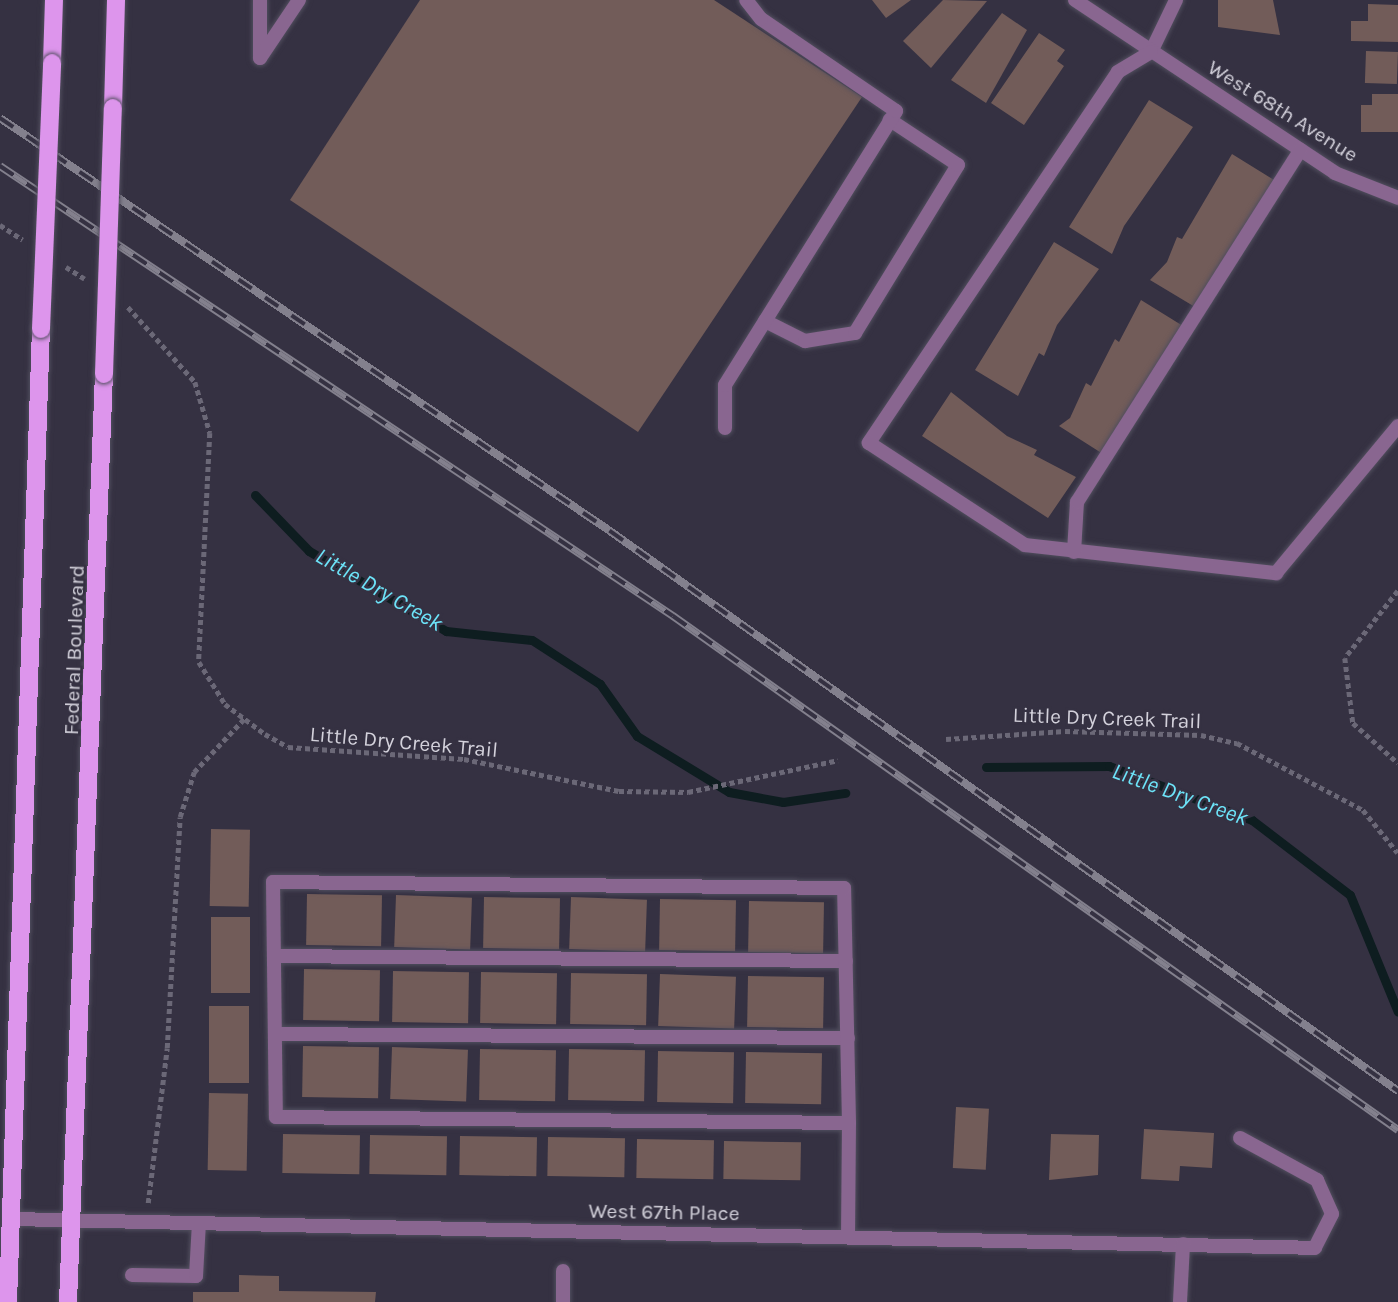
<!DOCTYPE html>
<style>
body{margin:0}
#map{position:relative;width:1398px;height:1302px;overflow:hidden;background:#353142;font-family:Karla,sans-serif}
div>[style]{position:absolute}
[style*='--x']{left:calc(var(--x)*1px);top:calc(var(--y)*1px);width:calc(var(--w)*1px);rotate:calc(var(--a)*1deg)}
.stream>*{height:9px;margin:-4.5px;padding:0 4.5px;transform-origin:4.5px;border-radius:4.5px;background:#0e1d20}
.building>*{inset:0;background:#725c59;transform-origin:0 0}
.path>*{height:4.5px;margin-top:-2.25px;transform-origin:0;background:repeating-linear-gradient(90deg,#6b6877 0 5px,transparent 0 8.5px)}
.roads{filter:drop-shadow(0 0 2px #514e5e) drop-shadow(0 0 2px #514e5e)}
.lane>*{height:14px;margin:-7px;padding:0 7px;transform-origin:7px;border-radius:7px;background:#896690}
.street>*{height:14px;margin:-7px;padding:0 7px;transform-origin:7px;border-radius:7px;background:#896690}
.primary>*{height:18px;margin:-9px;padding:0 9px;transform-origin:9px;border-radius:9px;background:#dd95ec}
.rail>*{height:8px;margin-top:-4px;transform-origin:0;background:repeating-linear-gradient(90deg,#353142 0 16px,#83808d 0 32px);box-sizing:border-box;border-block:2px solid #83808d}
.bridges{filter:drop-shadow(0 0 2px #514e5e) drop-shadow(0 0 2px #514e5e)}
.primary-bridge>*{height:18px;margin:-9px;padding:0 9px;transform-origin:9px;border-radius:9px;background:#dd95ec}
span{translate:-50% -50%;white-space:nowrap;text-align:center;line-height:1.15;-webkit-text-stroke:5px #353142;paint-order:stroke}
.street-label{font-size:21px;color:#d3d1db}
.water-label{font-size:23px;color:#6de4f9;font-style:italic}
</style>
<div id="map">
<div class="stream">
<i style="--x:255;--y:495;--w:78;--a:46"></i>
<i style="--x:309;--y:551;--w:159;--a:30.3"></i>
<i style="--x:446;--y:631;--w:86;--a:6"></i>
<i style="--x:532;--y:640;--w:81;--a:32.9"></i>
<i style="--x:600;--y:684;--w:64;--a:54.6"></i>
<i style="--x:637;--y:736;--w:108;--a:31.3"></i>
<i style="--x:729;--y:792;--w:55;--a:10.5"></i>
<i style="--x:783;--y:802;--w:63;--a:-8.3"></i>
<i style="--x:986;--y:767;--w:123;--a:-0.5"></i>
<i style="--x:1109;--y:766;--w:153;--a:20.7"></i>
<i style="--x:1252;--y:820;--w:123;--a:37.4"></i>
<i style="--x:1350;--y:895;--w:126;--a:67.7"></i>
</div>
<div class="building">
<i style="clip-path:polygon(420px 0,714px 0,862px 97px,638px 432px,290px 200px)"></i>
<i style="clip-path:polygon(872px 0,911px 0,886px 18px)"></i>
<i style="clip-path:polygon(943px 0,987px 1px,931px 68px,903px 41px)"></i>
<i style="clip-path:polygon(1218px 0,1273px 0,1280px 35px,1218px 27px)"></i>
<i style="clip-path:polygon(1368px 4px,1398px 5px,1398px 42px,1351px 41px,1351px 21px,1368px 21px)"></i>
<i style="clip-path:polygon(1002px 13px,1027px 30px,986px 103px,951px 80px)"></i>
<i style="clip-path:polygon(1039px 33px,1065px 50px,1057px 61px,1064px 66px,1024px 125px,991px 103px)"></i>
<i style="left:1366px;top:51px;width:32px;height:32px;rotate:2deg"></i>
<i style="clip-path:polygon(1372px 94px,1398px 94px,1398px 132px,1361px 132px,1361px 105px,1372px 105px)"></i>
<i style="clip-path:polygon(1149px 100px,1193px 127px,1124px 226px,1112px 254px,1069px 227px)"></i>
<i style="clip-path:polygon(1232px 154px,1274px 180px,1195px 307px,1150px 280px,1167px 262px,1177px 237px,1182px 239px)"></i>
<i style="clip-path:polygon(1054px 242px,1099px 269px,1057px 325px,1044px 356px,1039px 353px,1018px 396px,975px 370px)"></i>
<i style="clip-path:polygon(1141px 300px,1183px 326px,1103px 454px,1059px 426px,1070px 418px,1086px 383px,1091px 386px,1115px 339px,1119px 342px)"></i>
<i style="clip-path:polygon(951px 392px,1007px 436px,1037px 450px,1034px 455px,1076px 477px,1048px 518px,922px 436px)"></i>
<i style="left:211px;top:829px;width:39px;height:77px;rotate:1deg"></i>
<i style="left:307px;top:894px;width:75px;height:51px;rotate:1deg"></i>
<i style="left:396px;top:895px;width:76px;height:52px;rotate:2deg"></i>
<i style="left:484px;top:897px;width:76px;height:51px;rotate:1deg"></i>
<i style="left:571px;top:897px;width:76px;height:52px;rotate:2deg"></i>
<i style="left:660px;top:899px;width:76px;height:51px;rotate:1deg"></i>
<i style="left:749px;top:901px;width:75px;height:51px;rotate:1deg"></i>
<i style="left:211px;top:917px;width:39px;height:76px"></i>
<i style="left:304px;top:969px;width:76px;height:51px;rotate:1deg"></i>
<i style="left:393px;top:971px;width:76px;height:51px;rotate:1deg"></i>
<i style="left:481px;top:972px;width:76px;height:51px;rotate:1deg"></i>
<i style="left:571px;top:973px;width:76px;height:51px;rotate:1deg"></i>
<i style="left:660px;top:974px;width:76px;height:52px;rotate:2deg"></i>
<i style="left:748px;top:976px;width:76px;height:51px;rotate:1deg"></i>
<i style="left:209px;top:1006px;width:40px;height:77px"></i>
<i style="left:303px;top:1046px;width:76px;height:51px;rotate:1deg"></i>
<i style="left:392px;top:1047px;width:76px;height:52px;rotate:2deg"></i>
<i style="left:480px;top:1049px;width:76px;height:51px;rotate:1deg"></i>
<i style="left:569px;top:1049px;width:76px;height:51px;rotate:1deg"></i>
<i style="left:658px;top:1051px;width:76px;height:51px;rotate:1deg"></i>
<i style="left:746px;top:1052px;width:76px;height:51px;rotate:1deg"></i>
<i style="left:209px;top:1093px;width:39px;height:77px;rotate:1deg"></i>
<i style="left:956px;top:1107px;width:33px;height:61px;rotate:3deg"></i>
<i style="clip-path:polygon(1144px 1129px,1214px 1133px,1212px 1168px,1180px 1166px,1179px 1181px,1141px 1179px)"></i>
<i style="left:283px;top:1134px;width:77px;height:39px;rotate:1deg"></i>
<i style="clip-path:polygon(1051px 1134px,1099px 1135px,1098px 1175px,1049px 1180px)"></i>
<i style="left:370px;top:1135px;width:77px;height:39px;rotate:1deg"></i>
<i style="left:460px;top:1136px;width:77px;height:39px;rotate:1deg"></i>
<i style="left:548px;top:1137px;width:77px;height:39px;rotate:1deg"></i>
<i style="left:637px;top:1139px;width:77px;height:39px;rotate:1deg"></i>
<i style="left:724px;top:1141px;width:77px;height:38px;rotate:1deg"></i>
<i style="clip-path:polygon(239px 1275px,279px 1276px,279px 1291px,376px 1292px,375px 1302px,193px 1302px,193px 1292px,239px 1292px)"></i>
</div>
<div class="path">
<i style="--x:0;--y:225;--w:27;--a:33"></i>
<i style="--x:66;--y:267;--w:22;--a:32"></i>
<i style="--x:128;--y:307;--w:101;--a:48.2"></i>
<i style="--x:195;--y:382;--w:53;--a:73.6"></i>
<i style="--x:210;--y:433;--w:229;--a:92.8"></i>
<i style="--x:199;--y:662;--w:49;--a:58.2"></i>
<i style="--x:225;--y:704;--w:50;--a:36.9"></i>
<i style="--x:265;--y:734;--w:26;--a:29"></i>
<i style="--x:288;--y:747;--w:176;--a:3.9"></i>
<i style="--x:464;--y:759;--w:158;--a:11.7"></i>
<i style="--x:619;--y:791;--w:69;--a:0.8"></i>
<i style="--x:688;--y:792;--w:153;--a:-12"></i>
<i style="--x:1398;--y:591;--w:85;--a:128.3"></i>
<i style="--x:1345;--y:658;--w:65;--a:83"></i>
<i style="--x:1353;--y:723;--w:60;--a:41.6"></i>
<i style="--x:946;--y:739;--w:119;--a:-3.8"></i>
<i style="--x:1065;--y:731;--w:136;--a:1.7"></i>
<i style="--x:1201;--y:735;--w:37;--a:13"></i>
<i style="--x:1237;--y:743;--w:143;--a:28"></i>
<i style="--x:1363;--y:810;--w:55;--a:50.9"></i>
<i style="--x:148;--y:1203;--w:156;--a:-83"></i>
<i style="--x:167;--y:1048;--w:231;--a:-86.8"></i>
<i style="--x:180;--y:817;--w:47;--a:-72.7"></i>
<i style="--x:194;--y:772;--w:73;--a:-46.7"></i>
</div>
<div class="roads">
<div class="lane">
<i style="--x:260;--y:0;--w:58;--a:90"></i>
<i style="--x:260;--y:58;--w:70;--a:-56.1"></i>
<i style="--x:1151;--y:52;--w:58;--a:-64.3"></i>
<i style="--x:765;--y:321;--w:45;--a:26.6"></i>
<i style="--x:805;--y:341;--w:51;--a:-9.1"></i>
<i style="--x:855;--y:333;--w:197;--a:-58.5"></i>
<i style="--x:958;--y:165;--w:82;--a:-146.5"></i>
<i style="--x:725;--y:428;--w:43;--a:-90"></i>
<i style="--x:725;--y:385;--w:323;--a:-58"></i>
<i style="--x:896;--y:111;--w:163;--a:-145.7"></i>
<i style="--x:761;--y:19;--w:24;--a:-128"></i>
<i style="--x:274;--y:956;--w:572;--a:0.5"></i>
<i style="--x:275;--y:1034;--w:573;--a:0.4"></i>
<i style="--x:1240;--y:1138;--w:88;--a:28.6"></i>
<i style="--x:1317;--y:1180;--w:37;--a:66"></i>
<i style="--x:1332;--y:1214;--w:38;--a:117"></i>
<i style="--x:848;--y:1237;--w:114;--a:-89.5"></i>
<i style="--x:849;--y:1123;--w:235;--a:-91.2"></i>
<i style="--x:844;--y:888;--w:571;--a:-179.4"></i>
<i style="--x:273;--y:882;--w:235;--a:89.3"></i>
<i style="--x:276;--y:1117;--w:573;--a:0.6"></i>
<i style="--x:132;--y:1275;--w:64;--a:0.9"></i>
<i style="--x:196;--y:1276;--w:53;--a:-86.8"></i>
<i style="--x:563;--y:1302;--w:31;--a:-90"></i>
</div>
<div class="street">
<i style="--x:1075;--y:0;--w:312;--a:33.6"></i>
<i style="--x:1335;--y:173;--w:68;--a:21.6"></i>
<i style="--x:1151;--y:52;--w:39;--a:149"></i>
<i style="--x:1118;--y:72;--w:447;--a:123.9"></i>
<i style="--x:869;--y:443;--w:186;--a:33.2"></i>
<i style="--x:1025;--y:545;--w:253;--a:6.4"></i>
<i style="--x:1276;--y:573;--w:191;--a:-50.3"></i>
<i style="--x:1074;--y:552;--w:50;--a:-86.6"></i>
<i style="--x:1077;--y:502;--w:417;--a:-57.6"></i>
<i style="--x:12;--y:1219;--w:1303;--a:1.27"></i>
<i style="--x:1180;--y:1302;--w:58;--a:-87"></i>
</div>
<div class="primary">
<i style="--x:52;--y:63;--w:63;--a:-88.2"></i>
<i style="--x:113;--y:108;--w:108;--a:-88.4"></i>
<i style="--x:8;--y:1302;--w:974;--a:-88.06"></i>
<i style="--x:68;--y:1302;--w:929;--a:-87.78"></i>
</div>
</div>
<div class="rail">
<i style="--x:0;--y:118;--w:737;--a:34.1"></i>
<i style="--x:610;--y:531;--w:967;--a:35.4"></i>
<i style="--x:0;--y:166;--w:810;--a:33.77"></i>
<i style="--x:673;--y:616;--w:889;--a:35.34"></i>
</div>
<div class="bridges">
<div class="primary-bridge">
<i style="--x:41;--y:329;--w:266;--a:-87.6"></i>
<i style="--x:104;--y:374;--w:266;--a:-88.1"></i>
</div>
</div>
<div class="street-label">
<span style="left:1283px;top:111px;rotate:32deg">West 68th Avenue</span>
<span style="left:74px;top:650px;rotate:-88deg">Federal Boulevard</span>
<span style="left:1107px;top:718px;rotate:2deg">Little Dry Creek Trail</span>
<span style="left:404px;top:742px;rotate:5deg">Little Dry Creek Trail</span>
<span style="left:664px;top:1212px;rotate:1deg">West 67th Place</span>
</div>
<div class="water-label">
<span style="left:379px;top:590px;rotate:30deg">Little Dry Creek</span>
<span style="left:1180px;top:795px;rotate:20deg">Little Dry Creek</span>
</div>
</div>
